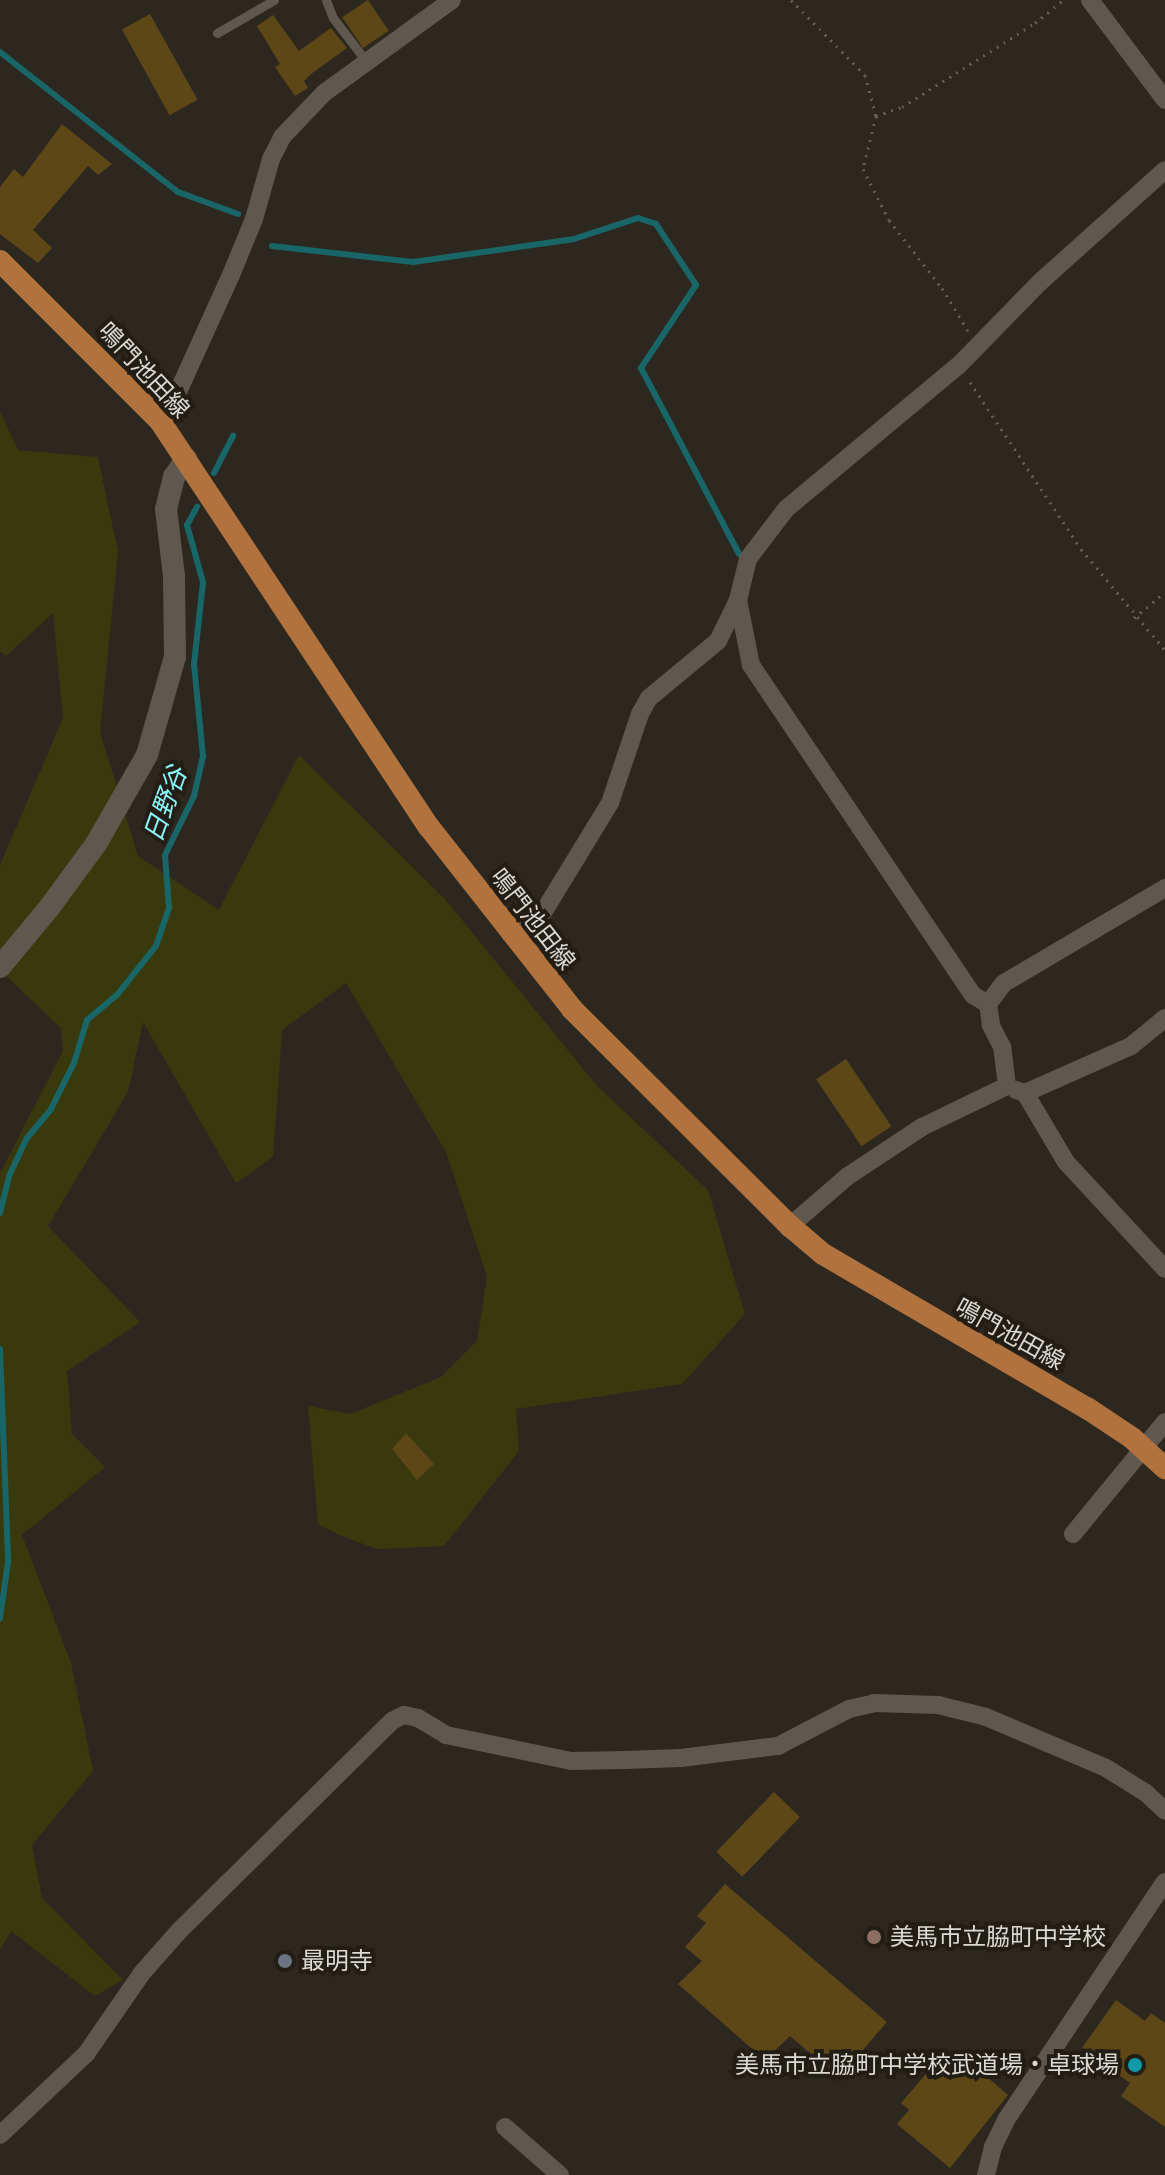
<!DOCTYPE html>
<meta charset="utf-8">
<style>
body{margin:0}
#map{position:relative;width:1165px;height:2175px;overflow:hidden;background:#2d281f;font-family:Ubuntu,"Noto Sans JP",sans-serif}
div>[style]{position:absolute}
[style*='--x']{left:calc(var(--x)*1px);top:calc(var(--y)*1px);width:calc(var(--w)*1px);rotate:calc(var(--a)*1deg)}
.green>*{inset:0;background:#38390d}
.stream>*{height:6px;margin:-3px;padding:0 3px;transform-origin:3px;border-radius:3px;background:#196668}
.building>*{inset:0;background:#5e4717;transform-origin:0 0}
.path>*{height:3px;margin-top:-1.5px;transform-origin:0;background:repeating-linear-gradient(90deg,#635e56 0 2px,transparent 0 8px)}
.service>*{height:9px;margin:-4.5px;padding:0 4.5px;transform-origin:4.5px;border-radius:4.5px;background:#5e584e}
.minor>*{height:18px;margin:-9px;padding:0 9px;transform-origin:9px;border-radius:9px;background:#5e584e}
.tertiary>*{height:22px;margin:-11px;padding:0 11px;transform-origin:11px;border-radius:11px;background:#5e584e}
.primary>*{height:22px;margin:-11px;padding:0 11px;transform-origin:11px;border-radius:11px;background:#b1723e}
.dots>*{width:22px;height:22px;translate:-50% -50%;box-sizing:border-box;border:4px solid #231e15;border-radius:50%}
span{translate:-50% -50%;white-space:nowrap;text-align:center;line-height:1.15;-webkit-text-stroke:8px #231e15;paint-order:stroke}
.street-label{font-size:24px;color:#dcd9d3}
.poi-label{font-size:24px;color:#dcd9d3}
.left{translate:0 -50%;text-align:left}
.right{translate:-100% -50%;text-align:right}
.water-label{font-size:26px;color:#89f6f9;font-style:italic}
</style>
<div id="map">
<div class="green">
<i style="clip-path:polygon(0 412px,18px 450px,98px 457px,118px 552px,100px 732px,138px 856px,219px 910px,299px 755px,445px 899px,597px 1086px,708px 1190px,745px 1314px,682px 1384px,516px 1409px,519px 1451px,444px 1546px,377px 1549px,339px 1535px,318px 1524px,308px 1406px,350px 1414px,441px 1377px,477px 1341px,487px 1276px,446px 1152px,346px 983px,282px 1030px,273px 1157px,236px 1183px,143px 1022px,128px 1092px,48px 1226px,140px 1322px,67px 1371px,72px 1434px,105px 1467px,22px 1535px,71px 1663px,93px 1771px,32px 1845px,42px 1898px,123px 1980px,95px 1996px,11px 1931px,0 1950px,0 1173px,63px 1051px,61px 1028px,0 970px,0 865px,63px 718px,53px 613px,6px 656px,0 651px)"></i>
</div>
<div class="stream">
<i style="--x:0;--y:52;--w:226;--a:38.2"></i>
<i style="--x:178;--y:192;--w:64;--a:20.1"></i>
<i style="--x:272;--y:246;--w:142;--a:6.5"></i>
<i style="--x:413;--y:262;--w:163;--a:-8.1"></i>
<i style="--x:574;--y:239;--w:67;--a:-18.2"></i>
<i style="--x:638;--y:218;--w:19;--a:18"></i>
<i style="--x:656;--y:224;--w:73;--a:56.7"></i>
<i style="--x:696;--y:285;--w:100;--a:123.5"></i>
<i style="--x:641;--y:368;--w:210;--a:62.2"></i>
<i style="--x:214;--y:473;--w:42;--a:-62.8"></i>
<i style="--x:0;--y:1213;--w:38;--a:-76"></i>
<i style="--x:9;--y:1176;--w:42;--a:-64.7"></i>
<i style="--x:27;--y:1138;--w:38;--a:-50"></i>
<i style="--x:51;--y:1109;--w:51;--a:-63.4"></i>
<i style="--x:74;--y:1063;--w:45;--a:-73.2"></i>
<i style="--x:87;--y:1020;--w:39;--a:-40"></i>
<i style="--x:117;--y:995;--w:63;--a:-51.5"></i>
<i style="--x:156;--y:946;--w:40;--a:-71.1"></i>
<i style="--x:169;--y:908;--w:53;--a:-94.3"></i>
<i style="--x:165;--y:855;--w:66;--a:-63.8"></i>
<i style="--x:194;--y:796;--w:41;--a:-77.3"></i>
<i style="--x:203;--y:756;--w:92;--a:-95.6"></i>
<i style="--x:194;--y:664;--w:82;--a:-83.7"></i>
<i style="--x:203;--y:582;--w:59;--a:-105.7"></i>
<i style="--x:187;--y:525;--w:21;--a:-61"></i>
<i style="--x:0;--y:1349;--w:213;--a:87.8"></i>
<i style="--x:8;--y:1562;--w:57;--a:98.1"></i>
</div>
<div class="building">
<i style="left:368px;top:0;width:37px;height:31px;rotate:56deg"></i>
<i style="left:150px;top:14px;width:98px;height:32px;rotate:61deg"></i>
<i style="clip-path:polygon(273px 15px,299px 51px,331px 28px,347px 48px,311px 74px,304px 81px,308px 88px,295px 96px,275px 67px,280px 64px,257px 26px)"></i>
<i style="clip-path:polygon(62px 124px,112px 164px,98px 175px,88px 166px,33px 230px,52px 248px,38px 263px,0 234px,0 187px,14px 169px,23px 177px)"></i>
<i style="left:846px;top:1059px;width:81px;height:36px;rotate:56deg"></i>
<i style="clip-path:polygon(406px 1433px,434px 1464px,417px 1480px,392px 1449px)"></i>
<i style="left:774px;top:1792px;width:36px;height:83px;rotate:44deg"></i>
<i style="clip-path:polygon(725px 1884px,887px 2022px,839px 2078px,790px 2036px,765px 2060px,678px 1984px,702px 1961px,685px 1947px,706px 1923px,697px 1916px)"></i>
<i style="clip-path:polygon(1116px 2000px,1145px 2021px,1151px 2013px,1165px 2023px,1165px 2127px,1121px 2096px,1130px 2083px,1082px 2048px)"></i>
<i style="clip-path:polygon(959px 2053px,1008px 2095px,950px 2168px,897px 2124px,909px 2110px,901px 2103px,938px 2060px,946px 2068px)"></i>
</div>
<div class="path">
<i style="--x:791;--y:0;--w:105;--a:45.4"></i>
<i style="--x:865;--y:75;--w:42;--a:75"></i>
<i style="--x:876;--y:116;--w:55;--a:103.8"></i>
<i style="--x:863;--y:169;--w:57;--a:63"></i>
<i style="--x:889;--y:220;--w:86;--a:52.1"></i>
<i style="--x:942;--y:288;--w:50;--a:58.8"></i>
<i style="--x:876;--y:116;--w:28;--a:-19"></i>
<i style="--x:902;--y:107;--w:157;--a:-32.3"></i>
<i style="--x:1035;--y:23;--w:36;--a:-39"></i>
<i style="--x:970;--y:382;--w:201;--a:56.4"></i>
<i style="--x:1081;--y:549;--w:131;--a:50.3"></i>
<i style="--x:1134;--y:618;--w:40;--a:-40"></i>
</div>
<div class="service">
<i style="--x:326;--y:0;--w:19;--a:69"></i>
<i style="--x:333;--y:18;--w:54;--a:52.5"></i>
<i style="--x:217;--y:33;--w:66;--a:-30.1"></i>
</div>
<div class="minor">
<i style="--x:1090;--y:0;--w:125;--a:53.1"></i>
<i style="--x:160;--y:421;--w:20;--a:-53"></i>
<i style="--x:172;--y:405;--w:143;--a:-65.6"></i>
<i style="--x:231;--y:275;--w:61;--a:-67.7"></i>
<i style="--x:254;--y:219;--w:62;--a:-74.2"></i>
<i style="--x:271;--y:159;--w:25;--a:-63"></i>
<i style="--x:282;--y:137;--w:61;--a:-46.3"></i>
<i style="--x:324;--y:93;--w:158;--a:-36"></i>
<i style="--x:738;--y:600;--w:66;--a:78.7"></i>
<i style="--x:751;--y:665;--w:398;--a:56.1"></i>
<i style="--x:973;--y:995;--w:17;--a:31"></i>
<i style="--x:510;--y:934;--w:41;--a:-34.1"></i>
<i style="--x:544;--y:911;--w:127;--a:-58.6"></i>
<i style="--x:610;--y:803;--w:94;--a:-71.4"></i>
<i style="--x:640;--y:714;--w:18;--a:-61"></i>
<i style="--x:649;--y:698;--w:89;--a:-39.6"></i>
<i style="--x:718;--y:641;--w:46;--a:-64"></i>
<i style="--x:738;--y:600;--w:42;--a:-76.3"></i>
<i style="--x:748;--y:559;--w:63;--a:-52.8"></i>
<i style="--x:786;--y:509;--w:225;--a:-39.8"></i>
<i style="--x:959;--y:365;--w:115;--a:-45.7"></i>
<i style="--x:1039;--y:283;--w:169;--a:-41.9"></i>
<i style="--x:1016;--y:1090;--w:9;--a:18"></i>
<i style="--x:1025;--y:1093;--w:116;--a:-23.9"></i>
<i style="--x:1131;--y:1046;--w:44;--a:-39.5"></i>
<i style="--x:1025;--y:1093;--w:80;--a:59.3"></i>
<i style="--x:1066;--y:1162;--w:146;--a:47.2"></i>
<i style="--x:790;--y:1226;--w:77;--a:-40.8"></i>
<i style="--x:848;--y:1176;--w:89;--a:-33.5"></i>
<i style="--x:922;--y:1127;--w:94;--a:-25.8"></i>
<i style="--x:1007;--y:1086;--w:39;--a:-97"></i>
<i style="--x:1002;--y:1047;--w:25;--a:-117"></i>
<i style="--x:991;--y:1025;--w:21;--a:-98"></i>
<i style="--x:988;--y:1004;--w:26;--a:-53"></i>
<i style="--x:1004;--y:983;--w:187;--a:-30.5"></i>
<i style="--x:1073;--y:1534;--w:145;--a:-50.6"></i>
<i style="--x:505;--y:2127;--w:73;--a:41.1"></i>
<i style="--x:0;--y:2135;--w:118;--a:-43.3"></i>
<i style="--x:86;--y:2054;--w:98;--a:-55.3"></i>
<i style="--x:142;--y:1973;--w:56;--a:-48.6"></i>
<i style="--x:179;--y:1931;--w:299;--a:-44.6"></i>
<i style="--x:392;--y:1721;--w:13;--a:-27"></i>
<i style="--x:404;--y:1715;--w:14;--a:12"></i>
<i style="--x:418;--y:1718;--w:33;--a:31"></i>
<i style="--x:446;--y:1735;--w:128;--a:11.7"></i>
<i style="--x:571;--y:1761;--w:54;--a:-1.1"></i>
<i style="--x:625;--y:1760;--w:56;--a:-2"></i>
<i style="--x:681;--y:1758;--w:98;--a:-7.1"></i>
<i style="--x:778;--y:1746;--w:80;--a:-27.5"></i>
<i style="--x:849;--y:1709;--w:26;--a:-13"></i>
<i style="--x:874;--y:1703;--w:64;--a:1.8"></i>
<i style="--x:938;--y:1705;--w:49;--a:14"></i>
<i style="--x:986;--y:1717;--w:130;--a:23"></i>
<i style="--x:1106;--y:1768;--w:47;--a:32"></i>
<i style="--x:1146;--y:1793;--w:26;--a:43"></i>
<i style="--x:986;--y:2175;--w:29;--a:-76"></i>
<i style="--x:993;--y:2147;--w:30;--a:-64"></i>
<i style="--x:1006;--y:2120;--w:286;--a:-56.3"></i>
</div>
<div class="tertiary">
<i style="--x:0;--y:967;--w:77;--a:-50.3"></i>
<i style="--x:49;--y:908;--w:79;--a:-53.7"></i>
<i style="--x:96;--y:844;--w:103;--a:-60.2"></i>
<i style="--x:147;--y:755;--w:102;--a:-74.1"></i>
<i style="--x:175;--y:657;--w:81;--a:-90.7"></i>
<i style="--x:174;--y:576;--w:67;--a:-96.8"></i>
<i style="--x:166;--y:509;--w:33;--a:-76"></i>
<i style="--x:174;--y:477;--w:22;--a:-56"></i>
</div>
<div class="primary">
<i style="--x:0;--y:261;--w:226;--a:45"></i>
<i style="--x:160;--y:421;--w:487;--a:56.5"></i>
<i style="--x:429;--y:827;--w:231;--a:51.8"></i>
<i style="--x:572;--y:1009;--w:308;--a:44.9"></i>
<i style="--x:790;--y:1226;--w:43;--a:40.3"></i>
<i style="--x:823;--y:1254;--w:306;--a:30.3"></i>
<i style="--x:1087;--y:1408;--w:54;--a:33.7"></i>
<i style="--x:1132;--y:1438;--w:45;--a:42.3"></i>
</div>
<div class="dots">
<i style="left:874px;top:1937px;background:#8d6e63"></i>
<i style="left:285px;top:1961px;background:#6b7280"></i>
<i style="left:1135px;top:2065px;background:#0f9aa8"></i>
</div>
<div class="street-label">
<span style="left:144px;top:370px;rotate:47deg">鳴門池田線</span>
<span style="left:533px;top:919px;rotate:52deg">鳴門池田線</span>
<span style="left:1010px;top:1334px;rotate:29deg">鳴門池田線</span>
</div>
<div class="poi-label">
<span class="left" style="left:890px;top:1937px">美馬市立脇町中学校</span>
<span class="left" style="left:301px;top:1961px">最明寺</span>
<span class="right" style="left:1119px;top:2065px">美馬市立脇町中学校武道場・卓球場</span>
</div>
<div class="water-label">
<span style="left:165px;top:804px;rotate:-70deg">日野谷</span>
</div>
</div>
